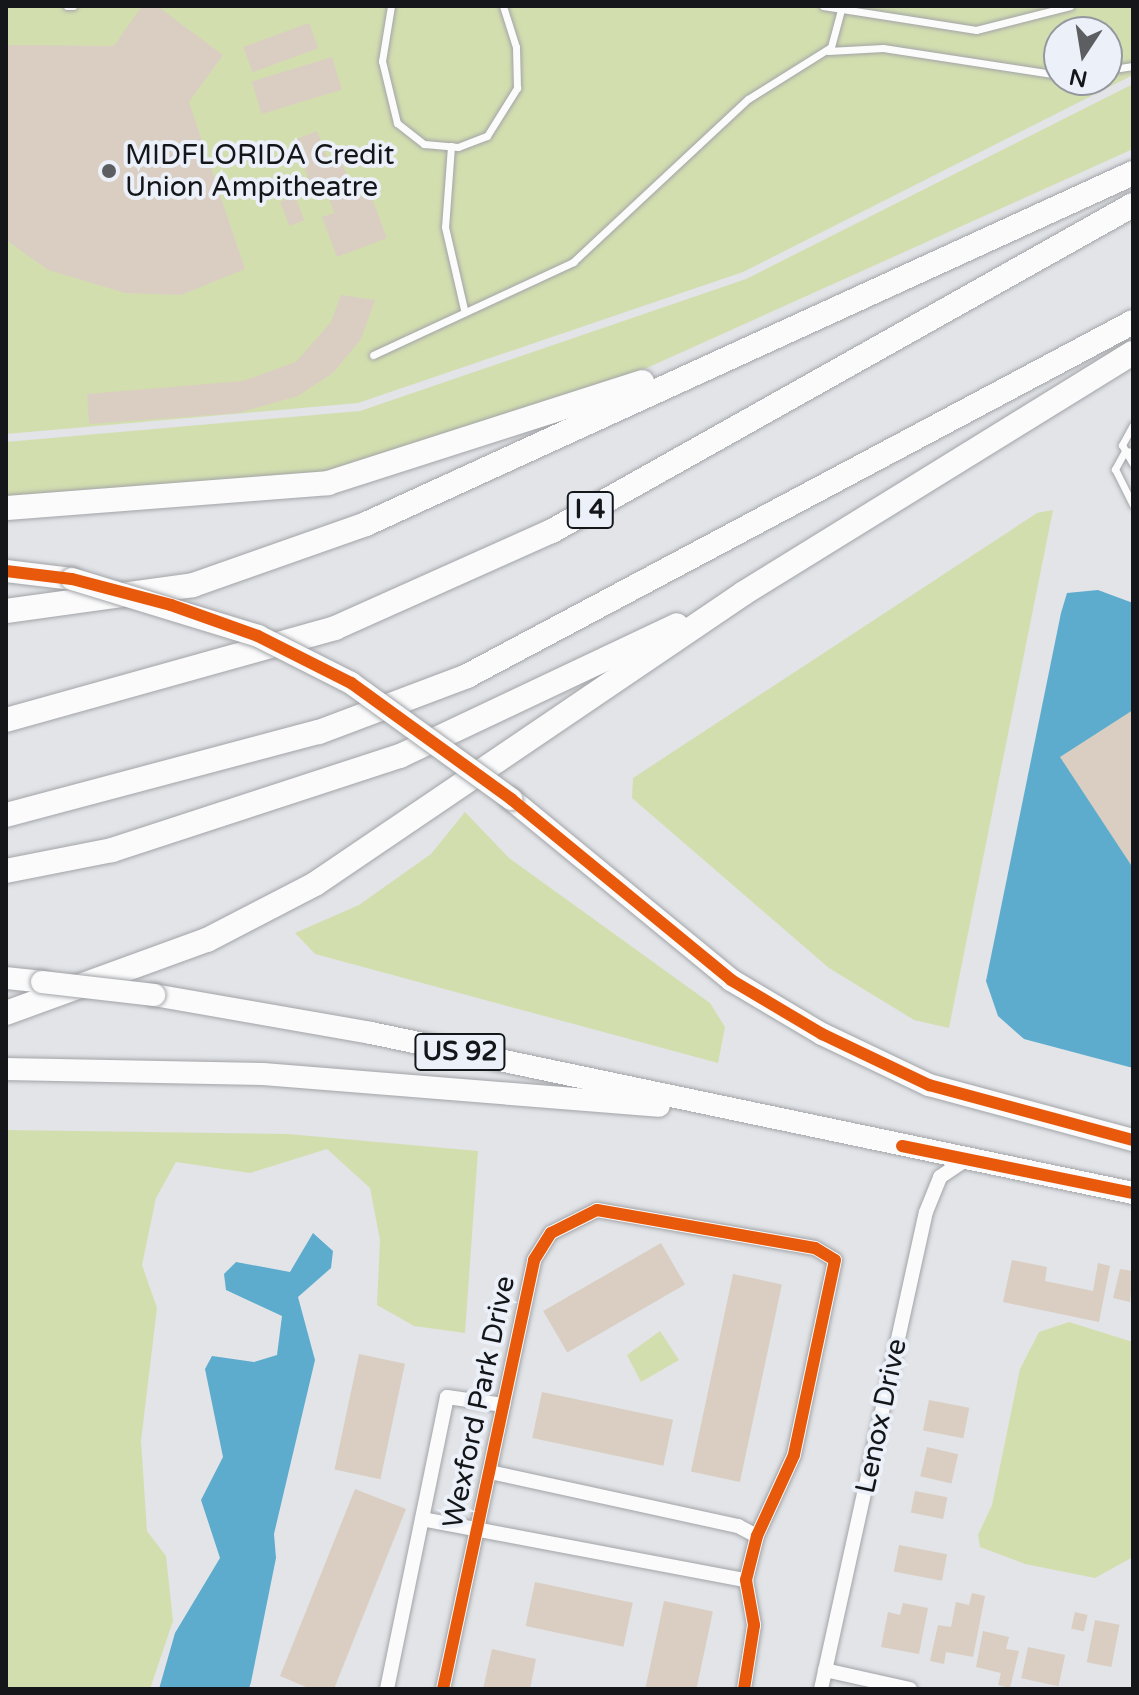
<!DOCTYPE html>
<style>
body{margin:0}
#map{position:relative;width:1139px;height:1695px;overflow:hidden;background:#e2e4e8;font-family:"Varela Round",sans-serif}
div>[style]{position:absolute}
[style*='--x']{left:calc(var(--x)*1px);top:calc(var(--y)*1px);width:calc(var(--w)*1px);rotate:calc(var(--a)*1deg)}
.green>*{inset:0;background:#d3deaf}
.water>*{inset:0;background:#5dacce}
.building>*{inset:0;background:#d9cec1;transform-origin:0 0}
.roads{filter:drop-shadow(0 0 2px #a2a4a7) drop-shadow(0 0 2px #a2a4a7)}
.service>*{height:7px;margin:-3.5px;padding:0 3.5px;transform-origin:3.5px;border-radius:3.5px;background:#fbfbfc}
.minor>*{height:14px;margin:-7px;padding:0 7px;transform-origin:7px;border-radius:7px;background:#fbfbfc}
.primary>*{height:22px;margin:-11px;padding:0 11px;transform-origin:11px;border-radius:11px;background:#fbfbfc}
.motorway>*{height:24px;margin:-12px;padding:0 12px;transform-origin:12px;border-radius:12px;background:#fbfbfc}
.bridges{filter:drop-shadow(0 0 2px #a2a4a7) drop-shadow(0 0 2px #a2a4a7)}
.primary-bridge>*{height:22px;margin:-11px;padding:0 11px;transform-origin:11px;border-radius:11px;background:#fbfbfc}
.cycleway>*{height:12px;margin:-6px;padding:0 6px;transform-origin:6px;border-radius:6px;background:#e8590c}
.dots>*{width:22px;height:22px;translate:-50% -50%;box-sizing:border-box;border:4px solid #ebf0f9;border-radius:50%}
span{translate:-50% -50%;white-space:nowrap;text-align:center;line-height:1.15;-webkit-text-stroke:8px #ebf0f9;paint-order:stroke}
.shield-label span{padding:2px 6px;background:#ebf0f9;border:2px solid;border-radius:6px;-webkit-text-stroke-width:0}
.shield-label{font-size:26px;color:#141619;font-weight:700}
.poi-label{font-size:28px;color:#141619}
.left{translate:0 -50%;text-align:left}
.street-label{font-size:28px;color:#141619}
.frame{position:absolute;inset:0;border:8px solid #141619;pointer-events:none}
.north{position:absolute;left:1043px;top:16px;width:80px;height:80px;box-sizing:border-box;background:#ebf0f9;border:2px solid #95999f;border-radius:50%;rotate:192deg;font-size:22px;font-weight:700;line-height:32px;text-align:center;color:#141619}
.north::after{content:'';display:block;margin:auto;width:28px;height:36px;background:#5c5e61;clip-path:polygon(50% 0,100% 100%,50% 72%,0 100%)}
</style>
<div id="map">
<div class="green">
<i style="clip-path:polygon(evenodd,6px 6px,1133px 6px,1133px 75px,743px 272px,358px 403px,6px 434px,6px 6px,1059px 32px,1107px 32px,1107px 80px,1059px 80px,1059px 32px)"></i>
<i style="clip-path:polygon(1133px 84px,1133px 149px,620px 380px,327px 473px,6px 498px,6px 442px,360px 411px,746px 279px)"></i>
<i style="clip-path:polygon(1053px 510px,949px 1028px,914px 1020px,829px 968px,632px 798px,633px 778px,1037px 513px)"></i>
<i style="clip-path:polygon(465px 812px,509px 858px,710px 1003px,725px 1027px,718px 1063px,315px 954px,295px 933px,359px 905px,431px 854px)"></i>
<i style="clip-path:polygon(6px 1130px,288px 1134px,478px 1151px,465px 1333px,414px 1326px,377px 1305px,380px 1240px,370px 1188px,327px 1149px,250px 1173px,176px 1162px,156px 1198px,142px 1265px,157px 1308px,141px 1441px,147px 1531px,166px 1556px,173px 1621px,150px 1689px,6px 1689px)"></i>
<i style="clip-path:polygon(1069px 1322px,1133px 1342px,1133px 1557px,1095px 1578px,1025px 1564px,980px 1547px,978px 1535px,992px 1505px,1020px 1369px,1039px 1332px)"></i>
<i style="clip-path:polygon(660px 1331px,679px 1360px,641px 1382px,627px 1355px)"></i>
</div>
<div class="water">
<i style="clip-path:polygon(1098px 590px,1133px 603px,1133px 1068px,1024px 1039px,998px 1016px,986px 981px,1061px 613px,1067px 593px)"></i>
<i style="clip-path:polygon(313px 1233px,333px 1251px,331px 1268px,298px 1297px,315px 1360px,274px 1534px,276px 1558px,251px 1682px,249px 1689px,159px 1689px,175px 1633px,220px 1558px,201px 1500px,223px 1457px,205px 1369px,212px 1356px,254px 1362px,277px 1355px,282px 1316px,226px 1290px,224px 1274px,236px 1262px,290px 1272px)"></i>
</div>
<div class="building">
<i style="clip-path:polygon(142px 6px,157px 6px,223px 55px,189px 102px,245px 269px,181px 295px,125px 293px,48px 270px,6px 240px,6px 45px,114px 46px)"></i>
<i style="left:309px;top:23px;width:27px;height:70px;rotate:70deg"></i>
<i style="left:332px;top:57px;width:34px;height:84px;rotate:73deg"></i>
<i style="clip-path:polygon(317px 131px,330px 165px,341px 160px,350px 183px,315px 196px,294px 140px)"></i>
<i style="clip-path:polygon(367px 185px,387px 238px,337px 257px,322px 217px,334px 213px,329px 199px)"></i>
<i style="left:295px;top:196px;width:26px;height:16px;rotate:69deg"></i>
<i style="clip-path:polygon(341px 295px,375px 300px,361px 339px,333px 373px,298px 396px,238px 413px,89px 424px,87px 394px,243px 381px,296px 362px,331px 322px)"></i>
<i style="clip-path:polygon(1133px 710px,1133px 868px,1060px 757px)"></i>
<i style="left:661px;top:1243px;width:48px;height:136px;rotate:60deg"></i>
<i style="clip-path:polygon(1012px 1260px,1047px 1267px,1045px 1281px,1093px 1291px,1098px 1263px,1110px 1266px,1099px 1322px,1003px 1302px)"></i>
<i style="clip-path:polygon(1120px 1269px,1133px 1271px,1130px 1302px,1113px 1298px)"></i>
<i style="left:733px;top:1274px;width:50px;height:202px;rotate:12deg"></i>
<i style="left:359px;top:1354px;width:47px;height:118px;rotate:12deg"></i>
<i style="left:542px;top:1392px;width:134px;height:47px;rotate:12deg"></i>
<i style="left:929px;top:1400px;width:41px;height:31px;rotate:11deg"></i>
<i style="left:927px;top:1447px;width:32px;height:30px;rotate:13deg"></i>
<i style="clip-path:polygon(355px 1489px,406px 1509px,334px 1689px,311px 1689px,280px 1676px)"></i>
<i style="left:915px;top:1491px;width:33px;height:22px;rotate:11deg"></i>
<i style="left:899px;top:1545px;width:49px;height:27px;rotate:11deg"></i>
<i style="left:535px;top:1582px;width:100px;height:45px;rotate:12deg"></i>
<i style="clip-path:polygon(972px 1593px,985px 1596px,973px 1657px,946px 1652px,944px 1664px,930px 1661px,938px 1625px,951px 1627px,956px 1602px,969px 1605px)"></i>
<i style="left:664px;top:1601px;width:50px;height:90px;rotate:12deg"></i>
<i style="clip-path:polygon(903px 1603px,928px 1608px,919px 1654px,881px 1647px,888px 1612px,900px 1615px)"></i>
<i style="left:1075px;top:1612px;width:13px;height:17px;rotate:13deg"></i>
<i style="left:1095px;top:1620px;width:25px;height:43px;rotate:11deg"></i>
<i style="clip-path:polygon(983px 1631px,1009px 1637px,1006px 1649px,1019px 1651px,1010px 1688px,998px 1685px,1001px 1673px,976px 1667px)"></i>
<i style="left:1028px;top:1647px;width:38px;height:32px;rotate:12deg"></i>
<i style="clip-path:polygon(492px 1649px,536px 1659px,530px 1689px,483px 1689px)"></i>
</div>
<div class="roads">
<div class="service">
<i style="--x:67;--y:6;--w:6;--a:0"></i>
<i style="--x:391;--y:6;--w:56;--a:99.3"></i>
<i style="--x:382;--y:61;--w:64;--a:76.4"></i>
<i style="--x:397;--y:123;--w:34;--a:38"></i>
<i style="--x:424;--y:144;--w:34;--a:5"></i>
<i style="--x:458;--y:147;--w:31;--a:-21"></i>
<i style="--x:487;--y:136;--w:57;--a:-58"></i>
<i style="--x:517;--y:88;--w:41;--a:-91.4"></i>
<i style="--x:516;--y:47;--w:43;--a:-107.6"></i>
<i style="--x:823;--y:6;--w:155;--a:8.9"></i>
<i style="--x:976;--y:30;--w:97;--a:-14.3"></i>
<i style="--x:828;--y:51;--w:55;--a:-3.1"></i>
<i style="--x:883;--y:48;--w:178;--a:8.7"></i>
<i style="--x:1107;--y:70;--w:26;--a:-9"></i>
<i style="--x:451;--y:146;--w:81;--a:94.2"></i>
<i style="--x:445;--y:227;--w:84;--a:77"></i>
<i style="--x:373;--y:355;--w:221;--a:-24.9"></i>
<i style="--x:573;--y:262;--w:239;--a:-43"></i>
<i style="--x:748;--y:99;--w:98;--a:-32.1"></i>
<i style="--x:831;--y:47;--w:42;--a:-75"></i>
<i style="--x:1133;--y:425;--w:23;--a:119"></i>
<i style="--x:1122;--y:445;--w:22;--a:60"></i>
<i style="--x:1133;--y:452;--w:8;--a:-173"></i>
<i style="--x:1125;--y:451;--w:21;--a:119"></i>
<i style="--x:1115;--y:469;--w:40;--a:63.4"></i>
</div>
<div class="minor">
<i style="--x:490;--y:1472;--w:254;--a:12.3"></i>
<i style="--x:738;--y:1526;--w:21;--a:28"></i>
<i style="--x:422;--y:1519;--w:330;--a:10.7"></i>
<i style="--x:825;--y:1670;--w:87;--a:12.6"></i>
<i style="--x:387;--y:1689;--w:298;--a:-78.4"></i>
<i style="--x:447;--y:1397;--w:57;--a:8.1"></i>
<i style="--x:443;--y:1689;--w:439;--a:-78"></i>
<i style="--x:534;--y:1260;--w:32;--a:-58"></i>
<i style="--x:551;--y:1233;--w:51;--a:-26.6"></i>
<i style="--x:597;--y:1210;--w:221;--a:9.9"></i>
<i style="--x:815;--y:1248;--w:23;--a:31"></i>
<i style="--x:835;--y:1260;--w:199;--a:101.9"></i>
<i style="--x:794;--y:1455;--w:89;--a:114.6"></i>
<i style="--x:757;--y:1536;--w:45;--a:104"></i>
<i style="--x:746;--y:1580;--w:46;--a:79.9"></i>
<i style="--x:754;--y:1625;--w:65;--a:98.9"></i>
<i style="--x:821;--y:1689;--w:488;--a:-77.6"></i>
<i style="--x:926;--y:1212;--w:38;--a:-68"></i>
<i style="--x:940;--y:1177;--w:32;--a:-34"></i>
</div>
<div class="primary">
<i style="--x:6;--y:571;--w:66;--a:6.9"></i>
<i style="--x:511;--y:799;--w:285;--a:39.4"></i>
<i style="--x:731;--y:980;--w:106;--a:30.7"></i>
<i style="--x:822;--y:1034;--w:119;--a:25.5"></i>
<i style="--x:929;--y:1085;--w:211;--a:15.1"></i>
<i style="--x:6;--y:978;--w:36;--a:6"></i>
<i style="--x:154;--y:995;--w:220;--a:9.9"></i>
<i style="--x:371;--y:1033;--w:779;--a:11.86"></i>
<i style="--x:6;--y:1069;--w:257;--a:1.1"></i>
<i style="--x:263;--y:1074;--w:397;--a:4.6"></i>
</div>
<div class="motorway">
<i style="--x:6;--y:508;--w:323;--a:-4.4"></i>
<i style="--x:328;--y:483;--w:330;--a:-17.8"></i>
<i style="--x:6;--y:611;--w:189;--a:-7.9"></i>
<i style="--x:193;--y:585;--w:183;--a:-19.4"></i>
<i style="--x:366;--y:524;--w:843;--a:-24.59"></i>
<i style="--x:6;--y:720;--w:342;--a:-15.6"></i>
<i style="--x:335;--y:628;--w:238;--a:-24.1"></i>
<i style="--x:552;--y:531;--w:666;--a:-29.3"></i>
<i style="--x:6;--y:815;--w:324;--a:-14.9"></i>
<i style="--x:319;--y:732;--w:158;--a:-20.7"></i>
<i style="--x:467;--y:676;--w:754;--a:-27.99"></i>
<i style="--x:6;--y:871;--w:108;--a:-11.2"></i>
<i style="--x:112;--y:850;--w:303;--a:-18.1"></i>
<i style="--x:400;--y:756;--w:306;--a:-25.3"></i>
<i style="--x:6;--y:1013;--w:214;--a:-20"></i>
<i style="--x:207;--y:940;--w:122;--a:-27.4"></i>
<i style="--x:315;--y:884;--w:518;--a:-34.15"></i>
<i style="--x:744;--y:593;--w:457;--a:-31.7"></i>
</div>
</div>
<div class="bridges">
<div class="primary-bridge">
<i style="--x:72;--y:579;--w:195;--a:17"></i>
<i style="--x:258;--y:636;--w:104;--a:26.8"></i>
<i style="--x:351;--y:683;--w:198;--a:35.9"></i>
<i style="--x:42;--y:982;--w:113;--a:6.6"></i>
</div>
</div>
<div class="cycleway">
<i style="--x:6;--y:571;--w:66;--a:6.9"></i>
<i style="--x:72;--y:579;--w:102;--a:14.7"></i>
<i style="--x:171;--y:605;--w:92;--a:19.6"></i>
<i style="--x:258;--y:636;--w:104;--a:26.8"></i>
<i style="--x:351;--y:683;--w:198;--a:35.9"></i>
<i style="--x:511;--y:799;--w:285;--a:39.4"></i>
<i style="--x:731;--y:980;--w:106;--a:30.7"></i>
<i style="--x:822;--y:1034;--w:119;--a:25.5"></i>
<i style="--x:929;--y:1085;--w:211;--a:15.1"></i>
<i style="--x:902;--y:1146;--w:236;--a:11.5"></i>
<i style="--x:443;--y:1689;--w:439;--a:-78"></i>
<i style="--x:534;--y:1260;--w:32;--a:-58"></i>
<i style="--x:551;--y:1233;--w:51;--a:-26.6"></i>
<i style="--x:597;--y:1210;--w:221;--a:9.9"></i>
<i style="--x:815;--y:1248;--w:23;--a:31"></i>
<i style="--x:835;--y:1260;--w:199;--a:101.9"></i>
<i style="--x:794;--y:1455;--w:89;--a:114.6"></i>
<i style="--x:757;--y:1536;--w:45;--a:104"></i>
<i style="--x:746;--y:1580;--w:46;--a:79.9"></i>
<i style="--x:754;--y:1625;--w:65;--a:98.9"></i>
</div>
<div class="dots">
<i style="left:109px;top:171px;background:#5c5e61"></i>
</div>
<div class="shield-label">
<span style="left:590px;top:510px">I 4</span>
<span style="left:460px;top:1052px">US 92</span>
</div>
<div class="poi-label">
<span class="left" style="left:125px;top:171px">MIDFLORIDA Credit<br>Union Ampitheatre</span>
</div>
<div class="street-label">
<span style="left:479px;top:1402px;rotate:-78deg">Wexford Park Drive</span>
<span style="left:881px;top:1416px;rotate:-78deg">Lenox Drive</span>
</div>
<div class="frame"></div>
<div class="north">N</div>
</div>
